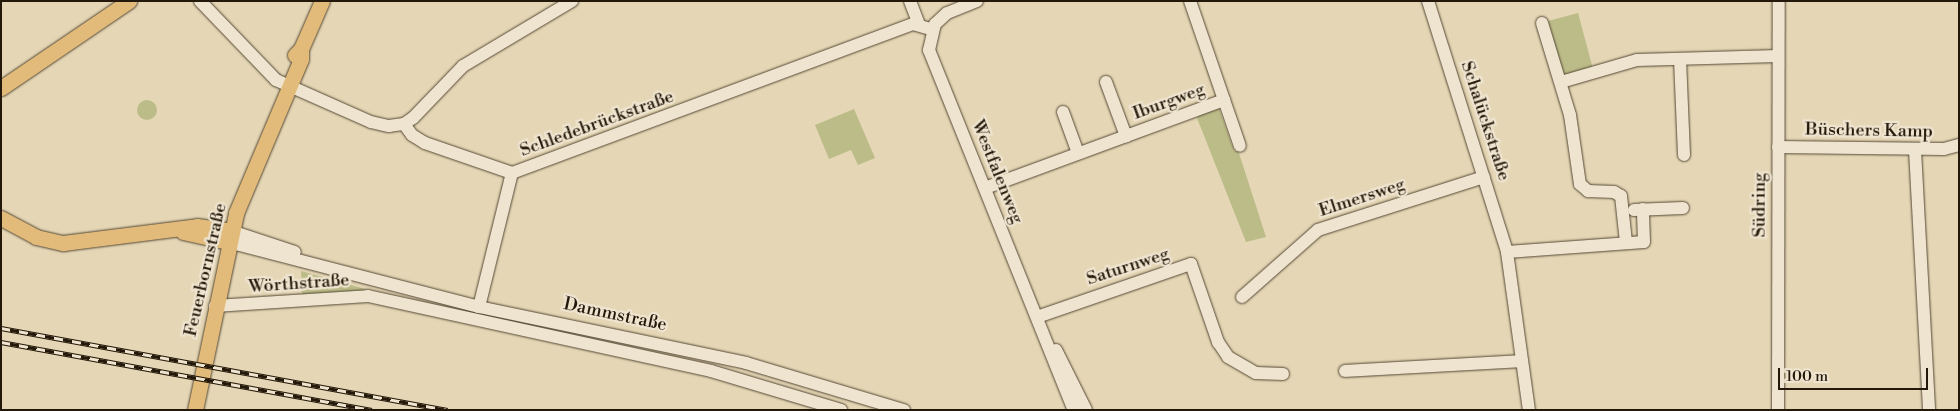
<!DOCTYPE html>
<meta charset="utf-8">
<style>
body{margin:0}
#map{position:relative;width:1960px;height:411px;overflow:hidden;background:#e5d6b5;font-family:"Libre Bodoni",serif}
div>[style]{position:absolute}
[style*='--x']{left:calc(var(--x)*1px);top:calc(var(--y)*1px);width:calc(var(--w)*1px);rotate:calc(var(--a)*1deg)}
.green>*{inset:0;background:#bcbc88;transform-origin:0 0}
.round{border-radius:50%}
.roads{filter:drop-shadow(0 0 1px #544834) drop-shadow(0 0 1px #544834)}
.minor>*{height:12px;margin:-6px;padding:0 6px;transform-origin:6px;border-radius:6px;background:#eee4cf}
.major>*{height:15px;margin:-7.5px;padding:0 7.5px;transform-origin:7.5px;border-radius:7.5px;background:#e2bb7a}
.rail>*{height:5px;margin-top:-2.5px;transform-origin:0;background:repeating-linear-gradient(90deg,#eee4cf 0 9px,#231809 0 18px);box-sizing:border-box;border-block:1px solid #231809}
span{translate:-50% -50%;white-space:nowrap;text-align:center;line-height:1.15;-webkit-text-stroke:4.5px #eee4cf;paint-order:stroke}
.street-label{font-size:18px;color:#231809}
.frame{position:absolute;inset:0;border:2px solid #231809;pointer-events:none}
.scale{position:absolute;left:1778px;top:368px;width:150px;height:22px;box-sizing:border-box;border:2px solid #231809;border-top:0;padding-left:6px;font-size:15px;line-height:18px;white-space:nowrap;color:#231809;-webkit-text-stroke:4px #eee4cf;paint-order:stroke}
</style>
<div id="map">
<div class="green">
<i style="left:1578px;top:13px;width:56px;height:33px;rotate:75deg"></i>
<i class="round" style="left:137px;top:100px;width:20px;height:20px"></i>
<i style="clip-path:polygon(1218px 106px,1234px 151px,1238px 150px,1266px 237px,1246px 242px,1197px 118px,1200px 113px)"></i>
<i style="clip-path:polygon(854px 109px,875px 158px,858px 165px,851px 150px,829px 159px,815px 125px)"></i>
<i style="clip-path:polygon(301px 271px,365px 289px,361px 294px,302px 297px)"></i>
</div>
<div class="roads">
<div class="minor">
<i style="--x:200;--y:1;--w:110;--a:46.1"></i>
<i style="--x:276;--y:80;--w:104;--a:23.9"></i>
<i style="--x:371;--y:122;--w:18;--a:13"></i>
<i style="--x:389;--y:126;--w:15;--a:-8"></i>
<i style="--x:404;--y:124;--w:11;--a:-34"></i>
<i style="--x:413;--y:118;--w:72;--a:-46.1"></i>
<i style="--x:463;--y:66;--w:127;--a:-30.8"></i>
<i style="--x:910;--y:1;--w:25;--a:69"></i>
<i style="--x:977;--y:1;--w:32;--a:158"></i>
<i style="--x:947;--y:13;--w:16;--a:137"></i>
<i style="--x:935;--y:24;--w:27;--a:103"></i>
<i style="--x:929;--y:50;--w:388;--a:68.1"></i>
<i style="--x:1190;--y:1;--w:153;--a:71"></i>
<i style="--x:1428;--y:1;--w:263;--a:72.5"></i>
<i style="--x:1507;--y:252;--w:160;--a:82.1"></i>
<i style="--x:1542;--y:23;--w:96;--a:73.1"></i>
<i style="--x:1570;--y:115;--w:70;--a:81.8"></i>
<i style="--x:1580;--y:184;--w:11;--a:41"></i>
<i style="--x:1588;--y:191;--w:26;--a:2"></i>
<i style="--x:1614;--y:192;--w:8;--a:30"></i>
<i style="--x:1621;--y:196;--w:46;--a:83.8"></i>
<i style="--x:1680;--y:59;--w:96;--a:87.6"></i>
<i style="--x:1106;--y:82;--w:58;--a:69.7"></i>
<i style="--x:1561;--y:82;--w:79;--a:-16.1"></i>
<i style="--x:1637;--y:60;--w:141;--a:-1.6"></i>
<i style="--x:1063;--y:112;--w:44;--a:69.9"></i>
<i style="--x:404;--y:124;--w:14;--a:54"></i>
<i style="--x:412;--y:135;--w:15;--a:32"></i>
<i style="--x:425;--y:143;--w:92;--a:19"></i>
<i style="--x:512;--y:173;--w:428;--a:-20.4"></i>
<i style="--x:913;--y:24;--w:19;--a:16"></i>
<i style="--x:1778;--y:147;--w:166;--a:0.7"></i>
<i style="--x:1944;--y:149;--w:16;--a:-15"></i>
<i style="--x:1915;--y:150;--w:260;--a:86.9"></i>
<i style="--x:985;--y:188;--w:255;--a:-20.2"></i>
<i style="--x:1634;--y:210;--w:49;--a:-2.3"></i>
<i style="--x:231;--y:231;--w:67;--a:18.2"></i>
<i style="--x:228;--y:242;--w:259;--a:14.5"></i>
<i style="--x:479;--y:307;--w:273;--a:11.8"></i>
<i style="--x:746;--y:363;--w:165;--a:16.6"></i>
<i style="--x:1507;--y:252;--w:137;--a:-4.2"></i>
<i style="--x:1644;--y:242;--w:33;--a:-92"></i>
<i style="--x:1242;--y:297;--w:101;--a:-41.4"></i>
<i style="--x:1318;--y:230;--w:174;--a:-17.7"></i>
<i style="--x:215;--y:306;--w:153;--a:-3.7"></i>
<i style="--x:368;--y:296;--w:351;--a:12.3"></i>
<i style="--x:711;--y:371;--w:136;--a:16.7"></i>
<i style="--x:479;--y:307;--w:138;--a:-76.2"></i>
<i style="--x:1037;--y:317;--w:163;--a:-19"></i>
<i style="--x:1191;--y:264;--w:83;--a:70.9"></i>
<i style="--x:1218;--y:342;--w:18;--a:56"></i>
<i style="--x:1228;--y:357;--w:32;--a:30"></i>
<i style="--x:1256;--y:373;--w:27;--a:2"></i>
<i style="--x:1056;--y:350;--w:67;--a:63.4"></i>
<i style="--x:1345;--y:371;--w:177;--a:-3.2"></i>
<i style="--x:1778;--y:410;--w:409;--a:-89.9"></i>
</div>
<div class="major">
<i style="--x:295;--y:55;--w:8;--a:-45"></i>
<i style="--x:301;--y:49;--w:52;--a:-66.4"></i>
<i style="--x:1;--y:88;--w:155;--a:-34.2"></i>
<i style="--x:1;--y:218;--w:40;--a:28"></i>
<i style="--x:36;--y:237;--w:28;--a:13"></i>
<i style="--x:63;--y:243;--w:135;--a:-7.2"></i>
<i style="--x:197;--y:226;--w:34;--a:8"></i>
<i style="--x:183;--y:232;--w:46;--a:12.5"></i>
<i style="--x:195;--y:410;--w:201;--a:-78.2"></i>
<i style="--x:236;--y:213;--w:167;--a:-67.1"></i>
<i style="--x:301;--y:59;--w:10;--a:-90"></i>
</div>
</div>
<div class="rail">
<i style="--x:1;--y:328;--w:454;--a:10.4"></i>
<i style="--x:1;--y:342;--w:377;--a:10.4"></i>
</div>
<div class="street-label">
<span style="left:1169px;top:102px;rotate:-20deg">Iburgweg</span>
<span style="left:1485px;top:121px;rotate:72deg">Schalückstraße</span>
<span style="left:597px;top:124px;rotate:-20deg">Schledebrückstraße</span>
<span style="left:1869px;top:131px;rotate:1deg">Büschers Kamp</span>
<span style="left:997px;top:172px;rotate:68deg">Westfalenweg</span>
<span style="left:1362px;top:198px;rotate:-18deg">Elmersweg</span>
<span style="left:1760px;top:205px;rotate:-90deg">Südring</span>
<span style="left:1128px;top:267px;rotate:-18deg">Saturnweg</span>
<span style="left:206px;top:270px;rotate:-77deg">Feuerbornstraße</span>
<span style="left:299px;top:284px;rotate:-4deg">Wörthstraße</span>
<span style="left:615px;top:315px;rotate:12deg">Dammstraße</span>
</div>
<div class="frame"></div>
<div class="scale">100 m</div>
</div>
